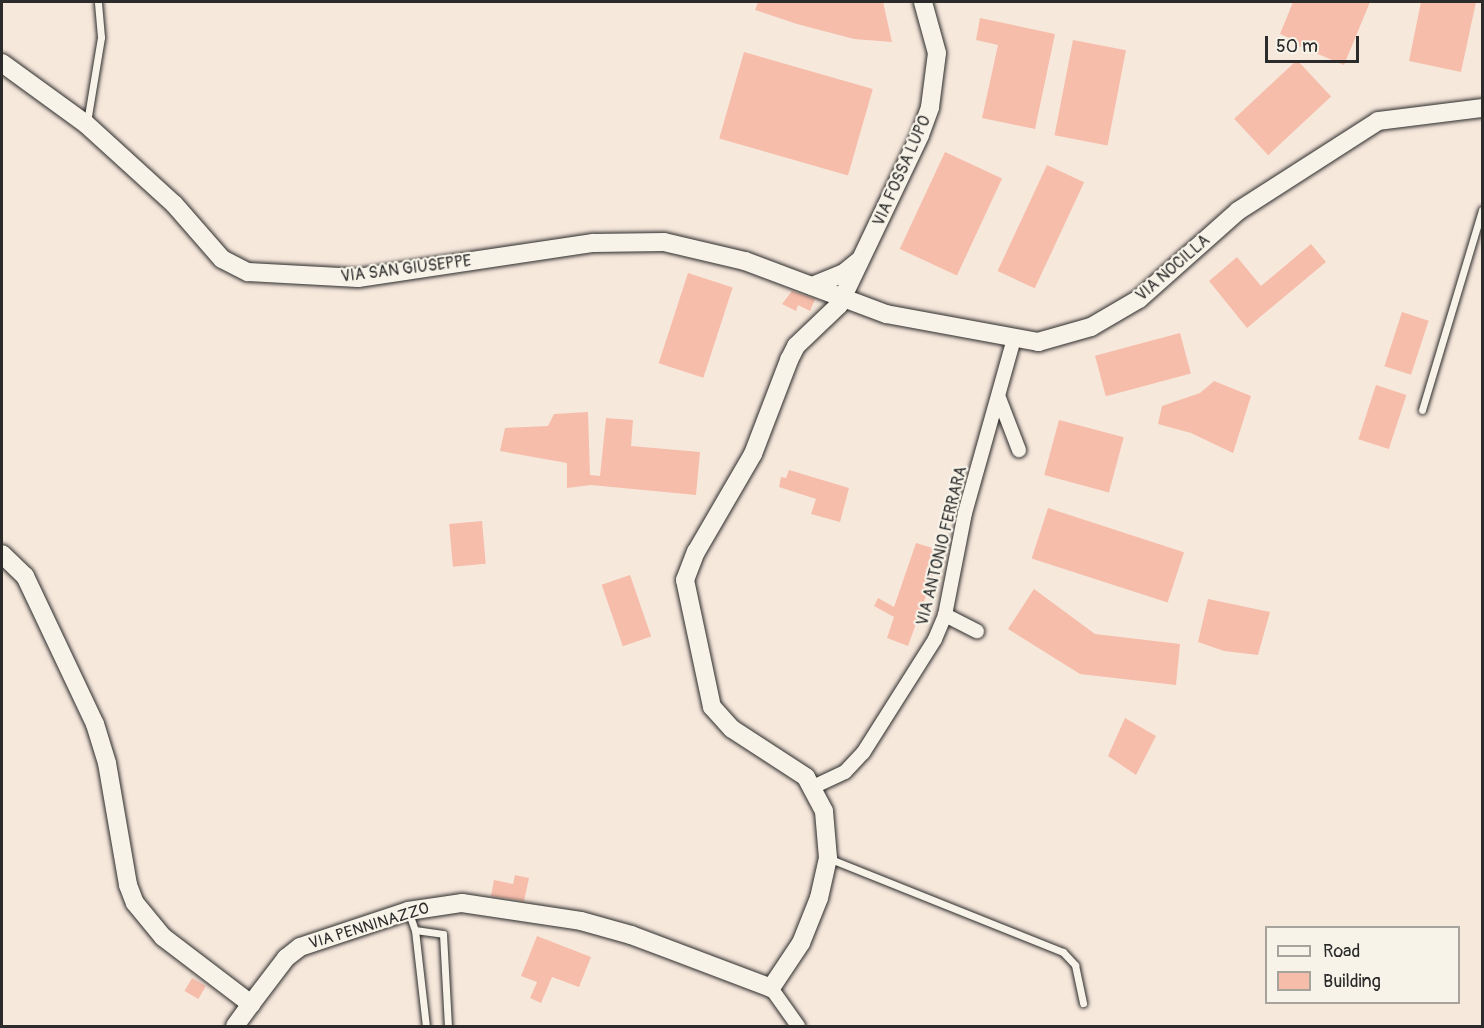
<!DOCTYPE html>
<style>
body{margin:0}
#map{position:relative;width:1484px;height:1028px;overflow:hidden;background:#f7e8dc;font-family:Pangolin,sans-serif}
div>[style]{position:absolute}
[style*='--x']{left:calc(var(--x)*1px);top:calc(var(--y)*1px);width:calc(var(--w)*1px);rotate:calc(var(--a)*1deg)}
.building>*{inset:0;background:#f6bdab;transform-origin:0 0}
.roads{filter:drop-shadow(0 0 2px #2b2b2b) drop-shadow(0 0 2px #2b2b2b)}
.service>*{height:7px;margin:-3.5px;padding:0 3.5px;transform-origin:3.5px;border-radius:3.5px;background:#f7f3e8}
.minor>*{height:14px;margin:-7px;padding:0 7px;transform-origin:7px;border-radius:7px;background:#f7f3e8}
.tertiary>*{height:18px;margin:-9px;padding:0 9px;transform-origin:9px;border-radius:9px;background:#f7f3e8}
span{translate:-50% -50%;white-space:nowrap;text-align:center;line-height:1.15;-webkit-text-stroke:4.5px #f7f3e8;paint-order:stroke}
.street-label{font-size:16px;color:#2b2b2b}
.frame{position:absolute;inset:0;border:3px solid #2b2b2b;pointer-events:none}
.legend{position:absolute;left:1265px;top:926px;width:195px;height:78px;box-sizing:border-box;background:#f7f3e8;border:2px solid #a5a39c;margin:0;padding:8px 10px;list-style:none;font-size:18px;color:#2b2b2b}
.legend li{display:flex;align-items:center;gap:12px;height:30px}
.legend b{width:30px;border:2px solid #a5a39c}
.scale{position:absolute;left:1265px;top:36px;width:94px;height:27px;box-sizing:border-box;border:3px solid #2b2b2b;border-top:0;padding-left:8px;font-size:18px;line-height:21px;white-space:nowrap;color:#2b2b2b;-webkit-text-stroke:4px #f7f3e8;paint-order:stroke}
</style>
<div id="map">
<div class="building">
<i style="clip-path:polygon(758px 2px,883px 2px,892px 42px,854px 39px,797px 24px,755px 10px)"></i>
<i style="clip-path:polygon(1293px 2px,1370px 2px,1344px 65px,1299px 46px,1299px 42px,1280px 34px)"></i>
<i style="clip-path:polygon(1421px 2px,1476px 2px,1461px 72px,1409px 61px)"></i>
<i style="clip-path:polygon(980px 18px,1055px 34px,1035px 129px,982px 118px,998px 45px,976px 40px)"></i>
<i style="left:1073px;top:40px;width:54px;height:97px;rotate:11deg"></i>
<i style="left:744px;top:52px;width:134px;height:90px;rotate:16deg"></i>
<i style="left:1297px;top:60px;width:50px;height:86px;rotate:47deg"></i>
<i style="left:945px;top:152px;width:63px;height:107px;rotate:25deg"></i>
<i style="left:1047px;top:165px;width:41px;height:117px;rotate:25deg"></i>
<i style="clip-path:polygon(1311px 244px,1326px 262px,1247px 328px,1209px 281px,1237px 257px,1261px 286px)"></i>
<i style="left:688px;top:273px;width:47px;height:95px;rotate:18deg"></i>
<i style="clip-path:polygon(792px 291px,815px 299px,810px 311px,798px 305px,796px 311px,782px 304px)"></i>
<i style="left:1402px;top:312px;width:28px;height:57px;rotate:18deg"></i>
<i style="left:1180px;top:333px;width:42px;height:88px;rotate:75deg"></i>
<i style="clip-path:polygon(1214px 381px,1251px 396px,1233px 453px,1191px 433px,1158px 424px,1162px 406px,1200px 393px)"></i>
<i style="left:1376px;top:385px;width:32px;height:57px;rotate:18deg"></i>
<i style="clip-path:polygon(588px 412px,590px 475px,600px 476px,606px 418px,633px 420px,631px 446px,700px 452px,696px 495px,591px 485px,567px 488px,567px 463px,500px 451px,505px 428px,548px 426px,554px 414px)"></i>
<i style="left:1059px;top:420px;width:67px;height:57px;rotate:15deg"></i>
<i style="clip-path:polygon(789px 470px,849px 488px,840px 522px,811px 514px,816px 499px,779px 487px,781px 477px,786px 478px)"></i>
<i style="left:1048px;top:508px;width:143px;height:53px;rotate:18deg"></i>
<i style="left:482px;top:521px;width:43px;height:33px;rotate:85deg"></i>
<i style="clip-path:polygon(916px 543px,942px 551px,908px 646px,887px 638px,894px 617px,874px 606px,878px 598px,894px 607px)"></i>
<i style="left:630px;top:575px;width:65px;height:30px;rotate:71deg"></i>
<i style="clip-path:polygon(1034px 589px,1095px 634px,1180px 644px,1176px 685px,1080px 674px,1008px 629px)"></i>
<i style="clip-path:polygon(1208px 599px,1270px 612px,1258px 655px,1224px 651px,1198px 642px)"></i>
<i style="clip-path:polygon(1125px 718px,1156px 736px,1136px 775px,1108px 756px)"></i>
<i style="clip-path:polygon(515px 875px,529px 878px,524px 901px,491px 896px,494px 880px,513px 884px)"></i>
<i style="clip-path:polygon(537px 936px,591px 957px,579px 987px,552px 977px,541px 1003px,530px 998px,537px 982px,521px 976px)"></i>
<i style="left:192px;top:978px;width:16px;height:15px;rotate:30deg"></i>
</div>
<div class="roads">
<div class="service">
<i style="--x:87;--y:122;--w:86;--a:-80.6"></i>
<i style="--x:101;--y:37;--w:35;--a:-95"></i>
<i style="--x:1422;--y:410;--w:209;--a:-73.3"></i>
<i style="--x:828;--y:858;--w:253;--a:21.8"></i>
<i style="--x:1063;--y:952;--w:18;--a:47"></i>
<i style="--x:1075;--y:965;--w:39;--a:78"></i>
<i style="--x:409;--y:913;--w:18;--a:71"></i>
<i style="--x:415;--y:930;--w:97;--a:83.5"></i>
<i style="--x:415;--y:930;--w:28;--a:8"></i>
<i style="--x:443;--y:934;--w:92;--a:86.9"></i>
</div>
<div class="minor">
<i style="--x:999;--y:398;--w:56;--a:69"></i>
<i style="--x:945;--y:615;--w:36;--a:27"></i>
<i style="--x:813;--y:787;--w:35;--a:-25"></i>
<i style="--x:845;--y:772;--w:26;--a:-47"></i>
<i style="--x:863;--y:753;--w:135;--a:-57.7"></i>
<i style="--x:935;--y:639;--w:26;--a:-67"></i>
<i style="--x:945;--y:615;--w:104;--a:-78.9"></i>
<i style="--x:965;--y:513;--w:181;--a:-74.3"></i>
<i style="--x:771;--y:988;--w:47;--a:54.6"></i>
</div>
<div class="tertiary">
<i style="--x:2;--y:63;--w:104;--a:36"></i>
<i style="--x:86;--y:124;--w:119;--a:42.3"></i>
<i style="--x:174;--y:204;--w:73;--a:48.9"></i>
<i style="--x:222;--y:259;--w:29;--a:27"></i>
<i style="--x:248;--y:272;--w:110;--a:3.1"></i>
<i style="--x:358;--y:278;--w:238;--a:-8.5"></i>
<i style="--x:593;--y:243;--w:71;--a:-0.8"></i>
<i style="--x:664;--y:242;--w:83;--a:13.2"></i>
<i style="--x:745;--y:261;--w:151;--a:20.6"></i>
<i style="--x:886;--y:314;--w:155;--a:10.4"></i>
<i style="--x:1038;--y:342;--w:55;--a:-15.8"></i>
<i style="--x:1091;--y:327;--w:56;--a:-30.3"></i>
<i style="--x:1139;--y:299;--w:132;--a:-41.6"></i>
<i style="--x:1238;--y:211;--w:166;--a:-32.7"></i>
<i style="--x:1378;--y:121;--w:105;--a:-7.1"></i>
<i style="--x:812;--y:286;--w:35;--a:-22"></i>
<i style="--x:844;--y:273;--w:19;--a:-39"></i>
<i style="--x:2;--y:554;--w:32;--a:44"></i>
<i style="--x:25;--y:576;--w:164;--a:64.7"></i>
<i style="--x:95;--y:724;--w:41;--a:72.9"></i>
<i style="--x:107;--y:763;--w:124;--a:80.2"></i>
<i style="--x:128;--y:885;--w:19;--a:69"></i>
<i style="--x:135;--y:903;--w:44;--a:50.5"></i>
<i style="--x:163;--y:937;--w:111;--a:37.3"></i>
<i style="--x:251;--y:1004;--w:58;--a:-52.7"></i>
<i style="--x:286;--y:958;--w:18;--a:-38"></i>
<i style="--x:300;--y:947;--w:114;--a:-18.4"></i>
<i style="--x:408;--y:911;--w:55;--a:-8.4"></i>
<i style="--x:462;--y:903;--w:120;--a:8.6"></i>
<i style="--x:581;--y:921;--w:52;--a:15.6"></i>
<i style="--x:631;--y:935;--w:150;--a:20.7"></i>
<i style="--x:771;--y:988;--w:54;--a:-56.3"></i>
<i style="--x:801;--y:943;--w:48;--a:-68.2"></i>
<i style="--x:819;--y:898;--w:41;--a:-77.3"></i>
<i style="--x:828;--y:858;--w:47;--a:-94.9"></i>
<i style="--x:824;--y:811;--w:38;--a:-118"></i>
<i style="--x:806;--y:777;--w:88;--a:-147"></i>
<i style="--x:732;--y:729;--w:30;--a:-132"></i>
<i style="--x:712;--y:707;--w:130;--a:-102"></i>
<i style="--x:685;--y:580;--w:30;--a:-69"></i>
<i style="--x:696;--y:552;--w:113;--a:-59.8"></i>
<i style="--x:753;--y:454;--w:101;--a:-69"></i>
<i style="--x:789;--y:360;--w:16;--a:-63"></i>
<i style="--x:796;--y:346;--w:59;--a:-43.6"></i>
<i style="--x:839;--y:305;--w:188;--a:-64.5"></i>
<i style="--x:920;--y:135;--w:30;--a:-70"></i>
<i style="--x:930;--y:107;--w:54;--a:-82.6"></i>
<i style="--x:937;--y:53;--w:53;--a:-105.4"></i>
<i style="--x:235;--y:1026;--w:27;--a:-54"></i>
</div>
</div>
<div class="street-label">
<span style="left:902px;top:171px;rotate:-66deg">VIA FOSSA LUPO</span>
<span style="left:1173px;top:268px;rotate:-41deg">VIA NOCILLA</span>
<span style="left:406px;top:269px;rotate:-7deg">VIA SAN GIUSEPPE</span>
<span style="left:942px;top:546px;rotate:-76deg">VIA ANTONIO FERRARA</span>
<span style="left:369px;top:926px;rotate:-17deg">VIA PENNINAZZO</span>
</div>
<div class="frame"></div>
<ul class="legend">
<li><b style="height:8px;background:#f7f3e8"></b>Road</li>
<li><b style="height:16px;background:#f6bdab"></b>Building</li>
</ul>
<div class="scale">50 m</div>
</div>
